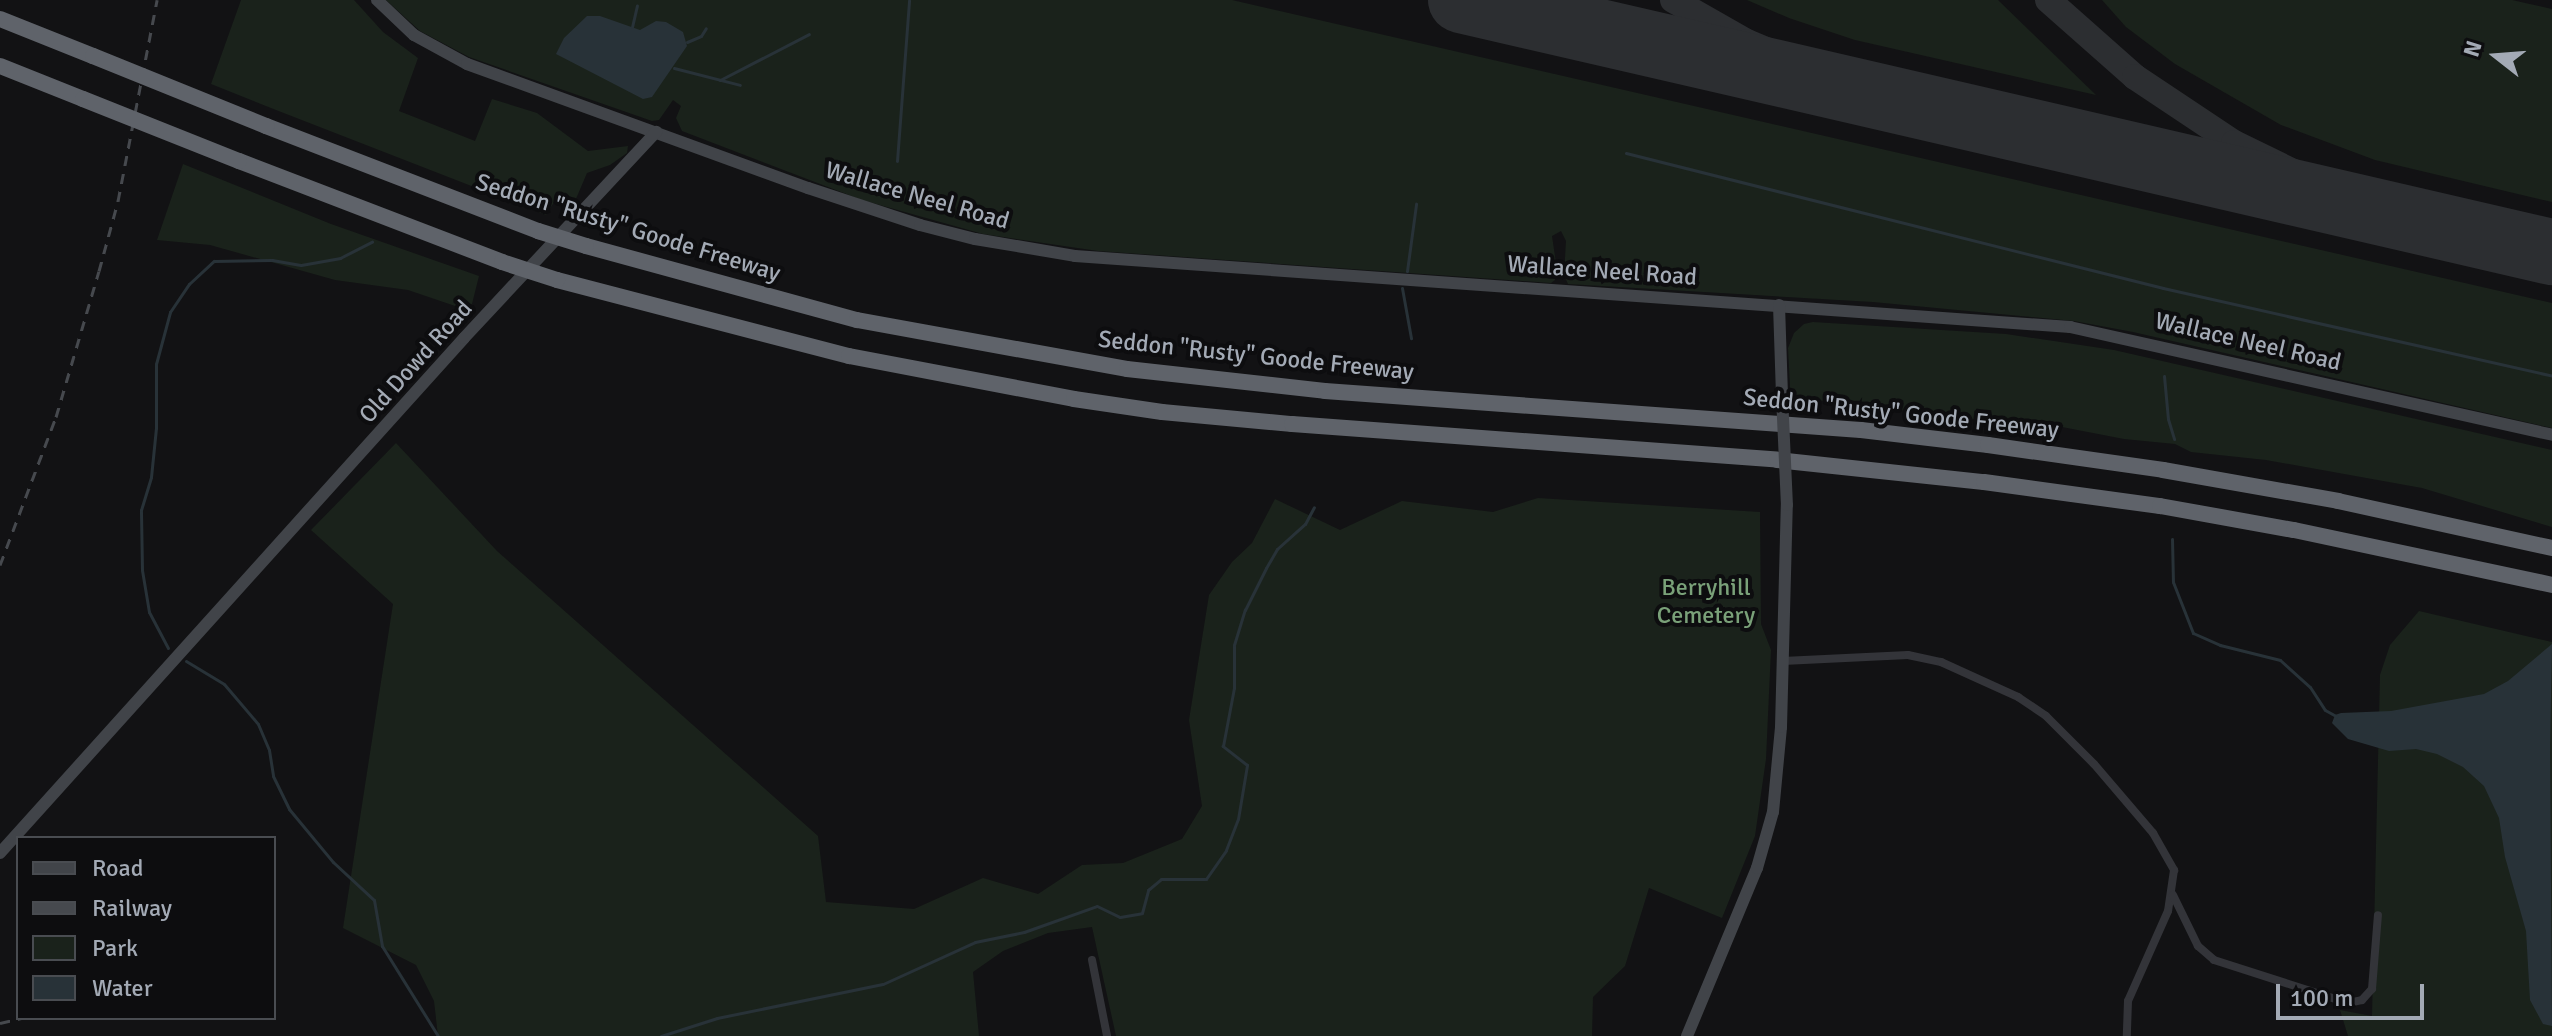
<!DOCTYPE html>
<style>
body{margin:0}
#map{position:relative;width:2552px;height:1036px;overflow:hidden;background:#121214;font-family:Signika,sans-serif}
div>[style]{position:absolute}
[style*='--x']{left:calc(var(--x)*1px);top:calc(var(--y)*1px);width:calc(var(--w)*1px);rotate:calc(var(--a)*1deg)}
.green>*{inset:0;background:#1a221b}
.water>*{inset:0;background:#283238}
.stream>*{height:3px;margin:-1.5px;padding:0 1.5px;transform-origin:1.5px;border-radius:1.5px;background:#283238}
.taxiway>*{height:26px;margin:-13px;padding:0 13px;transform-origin:13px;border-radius:13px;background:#2c2e31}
.runway>*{height:66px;margin:-33px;padding:0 33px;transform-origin:33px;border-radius:33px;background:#2c2e31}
.street>*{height:8px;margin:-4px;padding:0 4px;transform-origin:4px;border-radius:4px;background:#333439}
.secondary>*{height:12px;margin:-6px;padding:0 6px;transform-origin:6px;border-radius:6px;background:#414449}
.highway>*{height:16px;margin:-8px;padding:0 8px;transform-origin:8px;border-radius:8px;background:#5f636a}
.rail>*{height:3px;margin-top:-1.5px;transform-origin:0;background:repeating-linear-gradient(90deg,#46494e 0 10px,transparent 0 18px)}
.secondary-bridge>*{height:12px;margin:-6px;padding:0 6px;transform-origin:6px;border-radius:6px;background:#414449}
.highway-bridge>*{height:16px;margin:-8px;padding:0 8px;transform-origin:8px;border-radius:8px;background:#5f636a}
span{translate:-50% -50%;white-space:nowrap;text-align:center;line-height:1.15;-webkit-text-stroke:8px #0d0d0f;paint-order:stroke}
.street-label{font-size:24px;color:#a3aab5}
.park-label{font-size:24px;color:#7aa179}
.legend{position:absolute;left:16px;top:836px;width:260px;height:184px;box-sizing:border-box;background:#0d0d0f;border:2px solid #494c51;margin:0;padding:10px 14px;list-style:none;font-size:24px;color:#a3aab5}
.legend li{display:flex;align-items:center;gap:16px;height:40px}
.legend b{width:40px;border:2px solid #494c51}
.north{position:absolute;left:2456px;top:16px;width:80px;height:80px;-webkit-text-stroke:6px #0d0d0f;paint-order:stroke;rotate:287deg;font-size:22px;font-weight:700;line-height:32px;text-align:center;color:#a3aab5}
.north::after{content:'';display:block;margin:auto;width:28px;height:36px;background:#a3aab5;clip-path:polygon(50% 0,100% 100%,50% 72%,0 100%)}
.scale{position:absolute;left:2276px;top:984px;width:148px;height:36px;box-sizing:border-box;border:4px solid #a3aab5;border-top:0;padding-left:10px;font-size:24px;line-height:28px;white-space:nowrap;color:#a3aab5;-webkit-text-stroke:6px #0d0d0f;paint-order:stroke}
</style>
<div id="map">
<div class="green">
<i style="clip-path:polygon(241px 0,354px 0,383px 32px,418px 58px,399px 111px,475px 141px,492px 99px,537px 113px,588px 151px,628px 146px,627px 153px,610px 165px,587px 173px,567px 220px,564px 206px,556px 199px,546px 215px,276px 110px,211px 84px)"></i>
<i style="clip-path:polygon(386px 0,1232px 0,2552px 303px,2552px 428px,2133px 332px,2074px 321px,1873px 302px,1568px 284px,1564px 275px,1566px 241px,1561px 231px,1552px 236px,1556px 263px,1555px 280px,1551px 283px,1098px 251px,983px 234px,862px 200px,682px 131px,676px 118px,681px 106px,673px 100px,659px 120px,652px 121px,469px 57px,420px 31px)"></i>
<i style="clip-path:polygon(1747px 0,1998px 0,2096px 95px,1855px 40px,1789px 18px)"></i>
<i style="clip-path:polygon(2102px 0,2512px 0,2552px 9px,2552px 202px,2375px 160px,2281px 125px,2175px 64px,2126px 27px)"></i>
<i style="clip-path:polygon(183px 164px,331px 224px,479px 276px,472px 304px,461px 308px,408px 290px,335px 280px,210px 245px,157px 240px)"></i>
<i style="clip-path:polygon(1813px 322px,2006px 334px,2114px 350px,2552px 450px,2552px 527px,2422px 488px,2266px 460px,2191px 452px,2175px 444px,2124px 439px,2062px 427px,2053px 421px,2015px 424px,1817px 400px,1808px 404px,1791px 405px,1788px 348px,1794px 333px,1804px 324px)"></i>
<i style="clip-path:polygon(396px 443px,497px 551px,818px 836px,826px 902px,914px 909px,983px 878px,1038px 894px,1082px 865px,1123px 863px,1182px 839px,1202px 806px,1189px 720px,1209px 595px,1232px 562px,1252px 543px,1275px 499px,1340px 530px,1402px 501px,1493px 512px,1538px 498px,1760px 512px,1761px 624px,1771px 650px,1766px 759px,1755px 836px,1722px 918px,1649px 888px,1625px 966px,1593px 997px,1592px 1036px,1116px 1036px,1092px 927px,1048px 933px,1003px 951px,973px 972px,979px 1036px,438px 1036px,434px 1001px,416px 965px,343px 928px,393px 604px,311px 530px)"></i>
<i style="clip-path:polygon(2419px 611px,2552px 642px,2552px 1036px,2348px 1036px,2340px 1010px,2372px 1016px,2380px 675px,2390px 645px)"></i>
</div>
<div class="water">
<i style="clip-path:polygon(587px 16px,600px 16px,640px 30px,656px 21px,666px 22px,683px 32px,687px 46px,652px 97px,643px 99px,556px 54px,564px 38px)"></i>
<i style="clip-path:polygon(2552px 644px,2550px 747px,2552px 1026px,2543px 1024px,2530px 1000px,2526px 931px,2505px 857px,2499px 818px,2484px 786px,2463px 767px,2437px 754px,2416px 749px,2389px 751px,2348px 739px,2332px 723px,2335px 715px,2341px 713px,2391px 711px,2484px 694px,2508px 681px)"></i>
</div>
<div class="stream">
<i style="--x:632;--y:27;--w:22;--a:-77"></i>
<i style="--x:687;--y:42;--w:15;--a:-23"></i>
<i style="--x:701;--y:36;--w:9;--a:-58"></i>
<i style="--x:674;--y:68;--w:68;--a:14.4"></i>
<i style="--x:720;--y:80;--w:100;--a:-27.3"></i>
<i style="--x:1626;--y:153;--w:554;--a:14.11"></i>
<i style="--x:2163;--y:288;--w:399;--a:12.7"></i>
<i style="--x:897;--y:161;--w:161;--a:-85.7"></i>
<i style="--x:1407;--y:271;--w:68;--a:-82.3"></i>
<i style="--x:1402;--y:288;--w:51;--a:79.8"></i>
<i style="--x:2164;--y:376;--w:43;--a:84.7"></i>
<i style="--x:2168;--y:419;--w:21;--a:73"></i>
<i style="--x:2172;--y:539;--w:43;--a:88.7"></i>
<i style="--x:2173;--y:582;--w:55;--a:68.6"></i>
<i style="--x:2193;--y:633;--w:30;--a:24"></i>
<i style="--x:2220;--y:645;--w:62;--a:14"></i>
<i style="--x:2280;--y:660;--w:40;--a:42"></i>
<i style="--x:2310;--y:687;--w:27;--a:57"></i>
<i style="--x:2325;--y:710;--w:13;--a:29"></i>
<i style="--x:168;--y:648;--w:41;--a:-117.8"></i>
<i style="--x:149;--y:612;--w:43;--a:-99.5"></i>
<i style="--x:142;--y:570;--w:60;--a:-91"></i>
<i style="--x:141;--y:510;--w:34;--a:-73"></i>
<i style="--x:151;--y:477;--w:49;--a:-84.2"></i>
<i style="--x:156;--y:428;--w:64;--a:-90"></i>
<i style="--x:156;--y:364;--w:54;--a:-74.9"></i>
<i style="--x:170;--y:312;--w:34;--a:-56"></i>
<i style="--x:189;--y:284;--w:34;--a:-43"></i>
<i style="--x:214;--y:261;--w:58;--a:-1"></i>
<i style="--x:272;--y:260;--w:29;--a:10"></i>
<i style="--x:301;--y:265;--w:40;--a:-10"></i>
<i style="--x:340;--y:258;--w:36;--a:-27"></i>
<i style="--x:186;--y:661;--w:44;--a:31.2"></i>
<i style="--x:224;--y:684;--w:52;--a:49.6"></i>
<i style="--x:258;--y:724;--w:28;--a:67"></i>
<i style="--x:269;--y:750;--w:26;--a:81"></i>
<i style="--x:273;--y:776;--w:37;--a:64"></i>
<i style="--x:289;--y:809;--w:69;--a:50.3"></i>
<i style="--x:333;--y:862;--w:56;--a:42.8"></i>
<i style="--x:374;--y:900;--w:47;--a:80.1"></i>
<i style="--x:382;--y:946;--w:106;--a:58.1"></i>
<i style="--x:661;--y:1036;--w:59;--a:-17.8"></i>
<i style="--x:717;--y:1018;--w:169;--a:-11.6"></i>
<i style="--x:883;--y:984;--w:101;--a:-24.5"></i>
<i style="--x:975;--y:942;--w:50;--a:-11.5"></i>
<i style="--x:1024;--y:932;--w:77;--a:-19.6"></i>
<i style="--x:1097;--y:906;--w:25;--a:26"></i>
<i style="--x:1120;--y:917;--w:22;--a:-10"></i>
<i style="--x:1142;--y:913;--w:24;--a:-75"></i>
<i style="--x:1148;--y:890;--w:17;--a:-40"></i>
<i style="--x:1161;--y:879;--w:45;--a:0"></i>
<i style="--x:1206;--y:879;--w:35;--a:-55"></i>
<i style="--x:1226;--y:850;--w:33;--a:-69"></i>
<i style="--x:1238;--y:819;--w:55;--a:-80.5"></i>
<i style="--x:1247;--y:765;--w:31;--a:-142"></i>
<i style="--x:1223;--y:746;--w:59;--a:-79.3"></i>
<i style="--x:1234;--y:688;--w:43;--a:-90"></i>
<i style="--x:1234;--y:645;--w:37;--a:-73"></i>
<i style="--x:1245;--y:610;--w:47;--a:-63.4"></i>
<i style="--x:1266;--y:568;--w:22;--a:-60"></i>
<i style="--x:1277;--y:549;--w:38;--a:-42"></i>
<i style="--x:1305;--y:524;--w:19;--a:-62"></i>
</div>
<div class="taxiway">
<i style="--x:1673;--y:0;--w:85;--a:29.6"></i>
<i style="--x:1747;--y:42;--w:141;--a:22.6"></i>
<i style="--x:2048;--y:0;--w:116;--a:41.5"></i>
<i style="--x:2135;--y:77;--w:119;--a:33.7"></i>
<i style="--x:2234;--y:143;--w:85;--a:26"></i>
<i style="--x:2310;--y:180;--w:147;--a:19.1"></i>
</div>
<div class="runway">
<i style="--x:1461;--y:0;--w:1120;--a:13.01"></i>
</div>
<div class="street">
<i style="--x:1783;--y:661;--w:125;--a:-2.7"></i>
<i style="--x:1908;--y:655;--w:34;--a:12"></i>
<i style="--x:1941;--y:662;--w:85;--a:24.4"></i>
<i style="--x:2018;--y:697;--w:34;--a:34"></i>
<i style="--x:2046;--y:716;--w:68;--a:45"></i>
<i style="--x:2094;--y:764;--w:91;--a:49.5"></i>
<i style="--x:2153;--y:833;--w:43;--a:60.4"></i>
<i style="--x:2174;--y:870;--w:41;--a:98.3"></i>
<i style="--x:2168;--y:911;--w:98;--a:114"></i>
<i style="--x:2128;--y:1001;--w:35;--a:92"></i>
<i style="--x:2173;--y:895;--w:57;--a:63.9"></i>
<i style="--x:2198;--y:946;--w:21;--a:41"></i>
<i style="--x:2214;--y:960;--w:141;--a:17.8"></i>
<i style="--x:2348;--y:1003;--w:14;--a:-12"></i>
<i style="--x:2362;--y:1000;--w:15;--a:-48"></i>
<i style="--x:2372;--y:989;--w:74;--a:-85.4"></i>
<i style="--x:1092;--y:960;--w:77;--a:78.8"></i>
</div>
<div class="secondary">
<i style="--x:377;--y:0;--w:51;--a:43.4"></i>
<i style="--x:414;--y:35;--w:60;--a:28.7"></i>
<i style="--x:467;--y:64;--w:363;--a:20"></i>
<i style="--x:808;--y:188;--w:118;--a:18.3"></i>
<i style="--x:920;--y:225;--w:57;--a:14.3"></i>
<i style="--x:975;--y:239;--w:101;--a:9.6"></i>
<i style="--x:1075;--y:256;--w:998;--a:4.08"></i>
<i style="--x:2070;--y:327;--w:494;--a:12.6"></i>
<i style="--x:1779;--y:305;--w:91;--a:88.1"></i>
<i style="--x:0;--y:853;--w:693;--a:-47.98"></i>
<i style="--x:464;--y:338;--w:282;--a:-47"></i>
<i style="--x:1687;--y:1036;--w:182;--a:-67.4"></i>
<i style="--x:1757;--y:868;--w:58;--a:-74.1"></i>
<i style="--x:1773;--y:812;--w:85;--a:-84.6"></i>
<i style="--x:1781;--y:727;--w:222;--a:-88.5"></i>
</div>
<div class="highway">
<i style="--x:0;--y:19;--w:100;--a:21.7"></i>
<i style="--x:0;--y:66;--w:89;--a:21.7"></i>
<i style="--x:266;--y:126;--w:292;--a:21.1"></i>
<i style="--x:239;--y:161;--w:282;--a:21"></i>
<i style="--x:586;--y:246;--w:281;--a:15.3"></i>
<i style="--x:857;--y:320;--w:274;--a:10.3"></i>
<i style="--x:1127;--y:369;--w:199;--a:6.3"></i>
<i style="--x:1325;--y:391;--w:537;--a:4.16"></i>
<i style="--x:1861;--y:430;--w:128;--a:6.7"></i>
<i style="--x:1988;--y:445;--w:177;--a:8.1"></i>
<i style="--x:2163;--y:470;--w:178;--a:10"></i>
<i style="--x:2338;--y:501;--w:219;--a:12.4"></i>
<i style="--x:557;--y:280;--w:302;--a:14.6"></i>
<i style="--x:849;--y:356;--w:229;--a:10.8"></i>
<i style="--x:1074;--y:399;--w:89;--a:8.4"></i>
<i style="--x:1162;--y:412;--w:131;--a:5.3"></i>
<i style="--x:1292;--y:424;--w:486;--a:4.2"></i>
<i style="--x:1777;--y:460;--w:208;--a:6.1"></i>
<i style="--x:1984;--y:482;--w:178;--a:7.8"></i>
<i style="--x:2160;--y:506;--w:136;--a:10.2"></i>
<i style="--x:2294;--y:530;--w:264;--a:12"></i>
</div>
<div class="rail">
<i style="--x:0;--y:565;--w:158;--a:-69.3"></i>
<i style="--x:56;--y:417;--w:152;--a:-73.6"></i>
<i style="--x:99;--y:271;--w:73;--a:-74.8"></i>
<i style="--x:118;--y:201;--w:205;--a:-79"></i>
<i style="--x:0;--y:1023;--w:22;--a:-13"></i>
</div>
<div class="secondary-bridge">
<i style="--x:1782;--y:396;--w:109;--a:87.4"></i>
</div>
<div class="highway-bridge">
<i style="--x:93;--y:56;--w:187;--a:22"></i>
<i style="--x:83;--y:99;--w:168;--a:21.7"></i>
<i style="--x:538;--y:231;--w:50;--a:17.4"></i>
<i style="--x:502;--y:262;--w:58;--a:18.1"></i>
</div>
<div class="street-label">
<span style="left:917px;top:196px;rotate:16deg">Wallace Neel Road</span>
<span style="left:628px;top:228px;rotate:17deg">Seddon "Rusty" Goode Freeway</span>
<span style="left:1602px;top:271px;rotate:4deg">Wallace Neel Road</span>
<span style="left:2248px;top:342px;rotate:13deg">Wallace Neel Road</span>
<span style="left:1256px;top:356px;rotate:6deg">Seddon "Rusty" Goode Freeway</span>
<span style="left:416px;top:362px;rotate:-48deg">Old Dowd Road</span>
<span style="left:1901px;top:414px;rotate:6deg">Seddon "Rusty" Goode Freeway</span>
</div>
<div class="park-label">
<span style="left:1706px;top:602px">Berryhill<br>Cemetery</span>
</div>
<ul class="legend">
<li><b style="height:10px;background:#414449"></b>Road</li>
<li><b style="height:10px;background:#46494e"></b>Railway</li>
<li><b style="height:22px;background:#1a221b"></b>Park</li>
<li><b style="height:22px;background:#283238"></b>Water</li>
</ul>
<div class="north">N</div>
<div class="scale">100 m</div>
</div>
